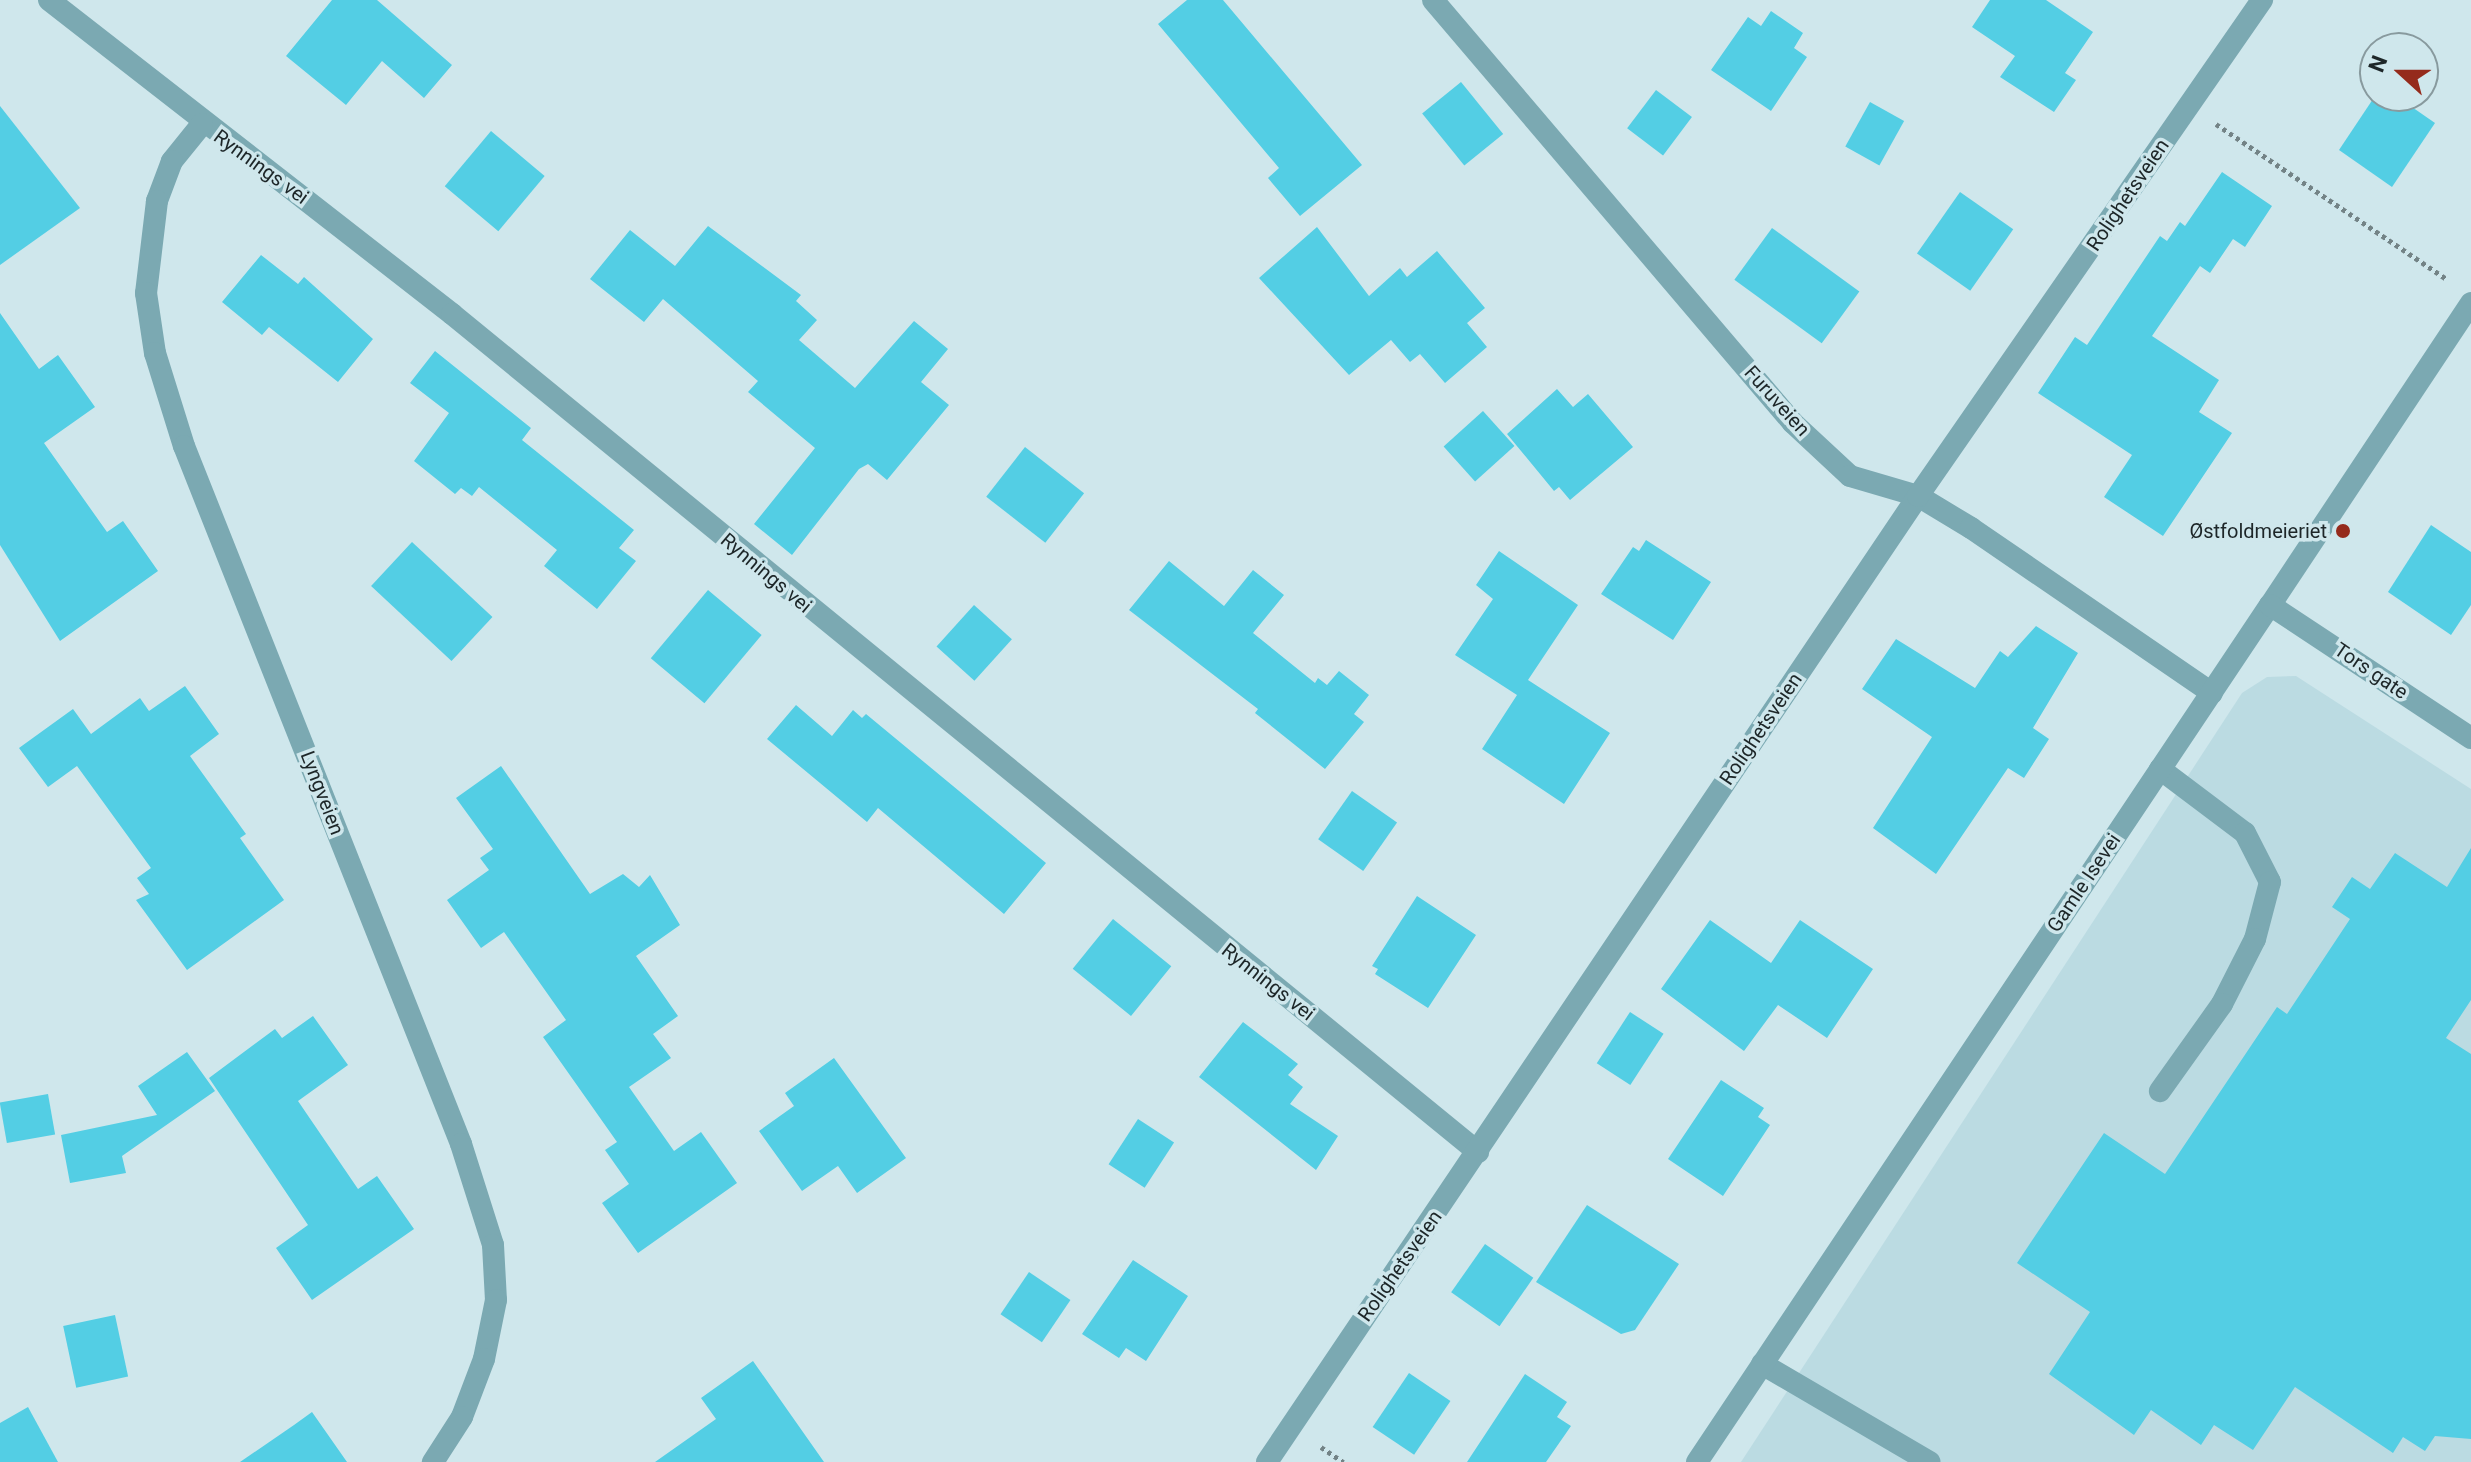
<!DOCTYPE html>
<meta charset="utf-8">
<style>
body{margin:0}
#map{position:relative;width:2471px;height:1462px;overflow:hidden;background:#cfe7ec;font-family:Roboto,sans-serif}
div>[style]{position:absolute}
[style*='--x']{left:calc(var(--x)*1px);top:calc(var(--y)*1px);width:calc(var(--w)*1px);rotate:calc(var(--a)*1deg)}
.built>*{inset:0;background:#bbdbe2}
.building>*{inset:0;background:#53cee4;transform-origin:0 0}
.path>*{height:5px;margin-top:-2.5px;transform-origin:0;background:repeating-linear-gradient(90deg,#738386 0 4px,transparent 0 8px)}
.service>*{height:22px;margin:-11px;padding:0 11px;transform-origin:11px;border-radius:11px;background:#7ba9b2}
.minor>*{height:22px;margin:-11px;padding:0 11px;transform-origin:11px;border-radius:11px;background:#7ba9b2}
.tertiary>*{height:22px;margin:-11px;padding:0 11px;transform-origin:11px;border-radius:11px;background:#7ba9b2}
.dots>*{width:22px;height:22px;translate:-50% -50%;box-sizing:border-box;border:4px solid #cfe7ec;border-radius:50%}
span{translate:-50% -50%;white-space:nowrap;text-align:center;line-height:1.15;-webkit-text-stroke:7px #cfe7ec;paint-order:stroke}
.street-label{font-size:20px;color:#1d2628}
.poi-label{font-size:20px;color:#1d2628}
.right{translate:-100% -50%;text-align:right}
.north{position:absolute;left:2359px;top:32px;width:80px;height:80px;box-sizing:border-box;background:#cfe7ec;border:2px solid #889a9e;border-radius:50%;rotate:291deg;font-size:22px;font-weight:700;line-height:32px;text-align:center;color:#1d2628}
.north::after{content:'';display:block;margin:auto;width:28px;height:36px;background:#952b1c;clip-path:polygon(50% 0,100% 100%,50% 72%,0 100%)}
</style>
<div id="map">
<div class="built">
<i style="clip-path:polygon(2296px 676px,2471px 789px,2471px 1462px,1741px 1462px,2242px 693px,2267px 677px)"></i>
</div>
<div class="building">
<i style="clip-path:polygon(332px 0,377px 0,452px 65px,424px 98px,382px 61px,346px 105px,286px 56px)"></i>
<i style="clip-path:polygon(1187px 0,1223px 0,1362px 165px,1300px 216px,1268px 178px,1279px 168px,1158px 24px)"></i>
<i style="clip-path:polygon(1990px 0,2046px 0,2093px 32px,2065px 73px,2076px 80px,2054px 112px,2000px 77px,2015px 56px,1972px 27px)"></i>
<i style="clip-path:polygon(1771px 11px,1803px 33px,1794px 48px,1807px 57px,1771px 111px,1711px 70px,1748px 17px,1761px 26px)"></i>
<i style="left:1461px;top:82px;width:67px;height:50px;rotate:51deg"></i>
<i style="left:1656px;top:90px;width:45px;height:48px;rotate:37deg"></i>
<i style="clip-path:polygon(2375px 96px,2396px 96px,2435px 123px,2392px 187px,2339px 150px)"></i>
<i style="left:1870px;top:102px;width:39px;height:51px;rotate:29deg"></i>
<i style="clip-path:polygon(0 106px,80px 208px,0 265px)"></i>
<i style="left:491px;top:131px;width:70px;height:72px;rotate:40deg"></i>
<i style="clip-path:polygon(2222px 172px,2272px 206px,2245px 247px,2233px 239px,2210px 273px,2200px 266px,2152px 336px,2219px 380px,2199px 412px,2232px 433px,2163px 536px,2104px 497px,2132px 455px,2038px 393px,2075px 337px,2087px 345px,2160px 236px,2167px 241px,2180px 222px,2185px 226px)"></i>
<i style="left:1960px;top:192px;width:65px;height:75px;rotate:35deg"></i>
<i style="clip-path:polygon(708px 226px,801px 295px,796px 301px,817px 320px,799px 340px,855px 388px,914px 321px,948px 349px,921px 382px,949px 405px,887px 480px,868px 464px,859px 469px,792px 555px,754px 524px,815px 448px,748px 392px,758px 381px,663px 299px,644px 322px,590px 279px,630px 230px,675px 266px)"></i>
<i style="clip-path:polygon(1317px 227px,1369px 296px,1400px 268px,1407px 277px,1437px 251px,1485px 308px,1467px 323px,1487px 347px,1445px 383px,1420px 354px,1410px 362px,1391px 340px,1349px 375px,1259px 278px)"></i>
<i style="left:1772px;top:228px;width:108px;height:64px;rotate:36deg"></i>
<i style="clip-path:polygon(261px 255px,298px 284px,304px 277px,373px 339px,338px 382px,269px 327px,262px 335px,222px 302px)"></i>
<i style="clip-path:polygon(0 313px,39px 369px,58px 355px,95px 407px,44px 443px,107px 532px,123px 521px,158px 571px,60px 641px,0 545px)"></i>
<i style="clip-path:polygon(435px 351px,531px 428px,522px 440px,634px 530px,619px 548px,636px 561px,597px 609px,544px 566px,557px 550px,479px 487px,472px 496px,461px 488px,455px 494px,414px 461px,449px 413px,410px 383px)"></i>
<i style="clip-path:polygon(1557px 389px,1573px 407px,1588px 394px,1633px 447px,1570px 500px,1559px 487px,1554px 491px,1507px 434px)"></i>
<i style="left:1483px;top:411px;width:47px;height:53px;rotate:48deg"></i>
<i style="left:1025px;top:447px;width:75px;height:63px;rotate:38deg"></i>
<i style="clip-path:polygon(2431px 525px,2471px 552px,2471px 605px,2451px 635px,2388px 592px)"></i>
<i style="clip-path:polygon(1646px 540px,1711px 582px,1673px 640px,1601px 594px,1633px 547px,1639px 551px)"></i>
<i style="left:412px;top:542px;width:110px;height:60px;rotate:43deg"></i>
<i style="clip-path:polygon(1499px 551px,1578px 605px,1528px 680px,1610px 733px,1564px 804px,1482px 749px,1517px 695px,1455px 655px,1493px 599px,1476px 585px)"></i>
<i style="clip-path:polygon(1169px 561px,1224px 606px,1253px 570px,1284px 595px,1253px 633px,1315px 683px,1318px 678px,1327px 685px,1339px 671px,1369px 695px,1354px 714px,1364px 722px,1325px 769px,1255px 713px,1258px 709px,1129px 610px)"></i>
<i style="left:708px;top:590px;width:70px;height:89px;rotate:40deg"></i>
<i style="left:974px;top:605px;width:51px;height:56px;rotate:42deg"></i>
<i style="clip-path:polygon(2036px 626px,2078px 653px,2033px 728px,2049px 739px,2024px 778px,2008px 768px,1936px 874px,1873px 828px,1932px 737px,1862px 689px,1896px 639px,1975px 688px,2000px 651px,2008px 657px)"></i>
<i style="clip-path:polygon(185px 686px,219px 734px,190px 756px,246px 834px,240px 838px,284px 900px,187px 970px,136px 900px,149px 894px,137px 878px,151px 868px,77px 766px,48px 787px,19px 748px,73px 709px,91px 734px,140px 698px,149px 711px)"></i>
<i style="clip-path:polygon(796px 705px,832px 736px,853px 710px,862px 718px,866px 714px,1046px 863px,1004px 914px,878px 808px,867px 822px,767px 739px)"></i>
<i style="clip-path:polygon(501px 766px,590px 894px,623px 874px,639px 887px,650px 875px,680px 925px,636px 956px,678px 1016px,653px 1034px,671px 1058px,629px 1087px,674px 1151px,701px 1132px,737px 1183px,638px 1253px,602px 1203px,629px 1184px,605px 1150px,617px 1142px,543px 1037px,566px 1020px,504px 932px,481px 948px,447px 900px,489px 870px,480px 858px,493px 849px,456px 798px)"></i>
<i style="left:1352px;top:791px;width:55px;height:59px;rotate:35deg"></i>
<i style="clip-path:polygon(2471px 848px,2471px 1000px,2446px 1038px,2471px 1054px,2471px 1439px,2435px 1436px,2425px 1451px,2403px 1437px,2393px 1453px,2295px 1387px,2253px 1450px,2214px 1425px,2201px 1445px,2151px 1410px,2134px 1435px,2049px 1374px,2090px 1312px,2017px 1263px,2104px 1133px,2165px 1174px,2277px 1007px,2287px 1014px,2350px 919px,2332px 907px,2352px 877px,2370px 889px,2395px 853px,2447px 887px)"></i>
<i style="clip-path:polygon(1417px 896px,1476px 935px,1428px 1008px,1375px 974px,1378px 969px,1372px 966px)"></i>
<i style="left:1113px;top:919px;width:75px;height:64px;rotate:39deg"></i>
<i style="clip-path:polygon(1710px 920px,1771px 963px,1800px 920px,1873px 969px,1827px 1038px,1778px 1005px,1744px 1051px,1661px 989px)"></i>
<i style="left:1630px;top:1012px;width:40px;height:61px;rotate:33deg"></i>
<i style="clip-path:polygon(313px 1016px,348px 1065px,298px 1101px,358px 1189px,377px 1176px,414px 1229px,312px 1300px,276px 1248px,308px 1225px,209px 1078px,275px 1029px,282px 1038px)"></i>
<i style="clip-path:polygon(1243px 1022px,1298px 1064px,1288px 1075px,1303px 1087px,1290px 1104px,1338px 1136px,1316px 1170px,1199px 1077px)"></i>
<i style="clip-path:polygon(187px 1052px,215px 1091px,122px 1156px,126px 1173px,70px 1183px,61px 1135px,157px 1115px,138px 1086px)"></i>
<i style="clip-path:polygon(834px 1058px,906px 1158px,857px 1193px,838px 1166px,802px 1191px,759px 1131px,794px 1106px,785px 1093px)"></i>
<i style="clip-path:polygon(1721px 1080px,1764px 1108px,1758px 1117px,1770px 1125px,1723px 1196px,1668px 1159px)"></i>
<i style="left:48px;top:1094px;width:41px;height:49px;rotate:80deg"></i>
<i style="left:1138px;top:1119px;width:43px;height:54px;rotate:33deg"></i>
<i style="clip-path:polygon(1587px 1205px,1679px 1264px,1635px 1330px,1621px 1334px,1536px 1282px)"></i>
<i style="left:1485px;top:1244px;width:59px;height:59px;rotate:35deg"></i>
<i style="clip-path:polygon(1133px 1260px,1188px 1296px,1146px 1361px,1126px 1348px,1119px 1358px,1082px 1334px)"></i>
<i style="left:1029px;top:1272px;width:50px;height:51px;rotate:34deg"></i>
<i style="left:115px;top:1315px;width:63px;height:53px;rotate:78deg"></i>
<i style="clip-path:polygon(753px 1361px,824px 1462px,655px 1462px,716px 1419px,701px 1398px)"></i>
<i style="left:1409px;top:1373px;width:50px;height:65px;rotate:34deg"></i>
<i style="clip-path:polygon(1525px 1374px,1567px 1402px,1557px 1417px,1571px 1426px,1546px 1462px,1467px 1462px)"></i>
<i style="clip-path:polygon(28px 1407px,58px 1462px,0 1462px,0 1423px)"></i>
<i style="clip-path:polygon(312px 1412px,347px 1462px,240px 1462px,294px 1425px)"></i>
</div>
<div class="path">
<i style="--x:2216;--y:124;--w:278;--a:33.9"></i>
<i style="--x:1321;--y:1447;--w:27;--a:34"></i>
</div>
<div class="service">
<i style="--x:2160;--y:769;--w:106;--a:37"></i>
<i style="--x:2245;--y:833;--w:55;--a:63"></i>
<i style="--x:2270;--y:882;--w:59;--a:104.7"></i>
<i style="--x:2255;--y:939;--w:73;--a:116.9"></i>
<i style="--x:2222;--y:1004;--w:107;--a:125.5"></i>
<i style="--x:1762;--y:1364;--w:194;--a:30.3"></i>
</div>
<div class="minor">
<i style="--x:49;--y:0;--w:511;--a:37.92"></i>
<i style="--x:452;--y:314;--w:1325;--a:39.24"></i>
<i style="--x:1433;--y:0;--w:555;--a:49.6"></i>
<i style="--x:1793;--y:423;--w:78;--a:42.9"></i>
<i style="--x:1850;--y:476;--w:71;--a:16.4"></i>
<i style="--x:1918;--y:496;--w:62;--a:31.1"></i>
<i style="--x:1971;--y:528;--w:292;--a:34.4"></i>
<i style="--x:202;--y:124;--w:48;--a:129"></i>
<i style="--x:172;--y:161;--w:43;--a:110.6"></i>
<i style="--x:157;--y:201;--w:93;--a:96.8"></i>
<i style="--x:146;--y:293;--w:61;--a:81.5"></i>
<i style="--x:155;--y:353;--w:97;--a:72.7"></i>
<i style="--x:184;--y:446;--w:751;--a:68.35"></i>
<i style="--x:461;--y:1144;--w:106;--a:72.4"></i>
<i style="--x:493;--y:1245;--w:55;--a:86.9"></i>
<i style="--x:496;--y:1300;--w:60;--a:101.5"></i>
<i style="--x:484;--y:1359;--w:62;--a:110.8"></i>
<i style="--x:462;--y:1417;--w:54;--a:122.8"></i>
<i style="--x:1267;--y:1462;--w:1165;--a:-56.02"></i>
<i style="--x:1918;--y:496;--w:604;--a:-55.26"></i>
<i style="--x:1697;--y:1462;--w:1031;--a:-56.23"></i>
</div>
<div class="tertiary">
<i style="--x:2471;--y:303;--w:363;--a:123.6"></i>
<i style="--x:2270;--y:605;--w:241;--a:33.5"></i>
</div>
<div class="dots">
<i style="left:2343px;top:531px;background:#952b1c"></i>
</div>
<div class="street-label">
<span style="left:261px;top:167px;rotate:36deg">Rynnings vei</span>
<span style="left:2128px;top:195px;rotate:-56deg">Rolighetsveien</span>
<span style="left:1777px;top:401px;rotate:48deg">Furuveien</span>
<span style="left:766px;top:573px;rotate:40deg">Rynnings vei</span>
<span style="left:2371px;top:671px;rotate:34deg">Tors gate</span>
<span style="left:1761px;top:729px;rotate:-56deg">Rolighetsveien</span>
<span style="left:322px;top:793px;rotate:69deg">Lyngveien</span>
<span style="left:2084px;top:883px;rotate:-56deg">Gamle Isevei</span>
<span style="left:1268px;top:982px;rotate:38deg">Rynnings vei</span>
<span style="left:1400px;top:1266px;rotate:-55deg">Rolighetsveien</span>
</div>
<div class="poi-label">
<span class="right" style="left:2327px;top:531px">Østfoldmeieriet</span>
</div>
<div class="north">N</div>
</div>
